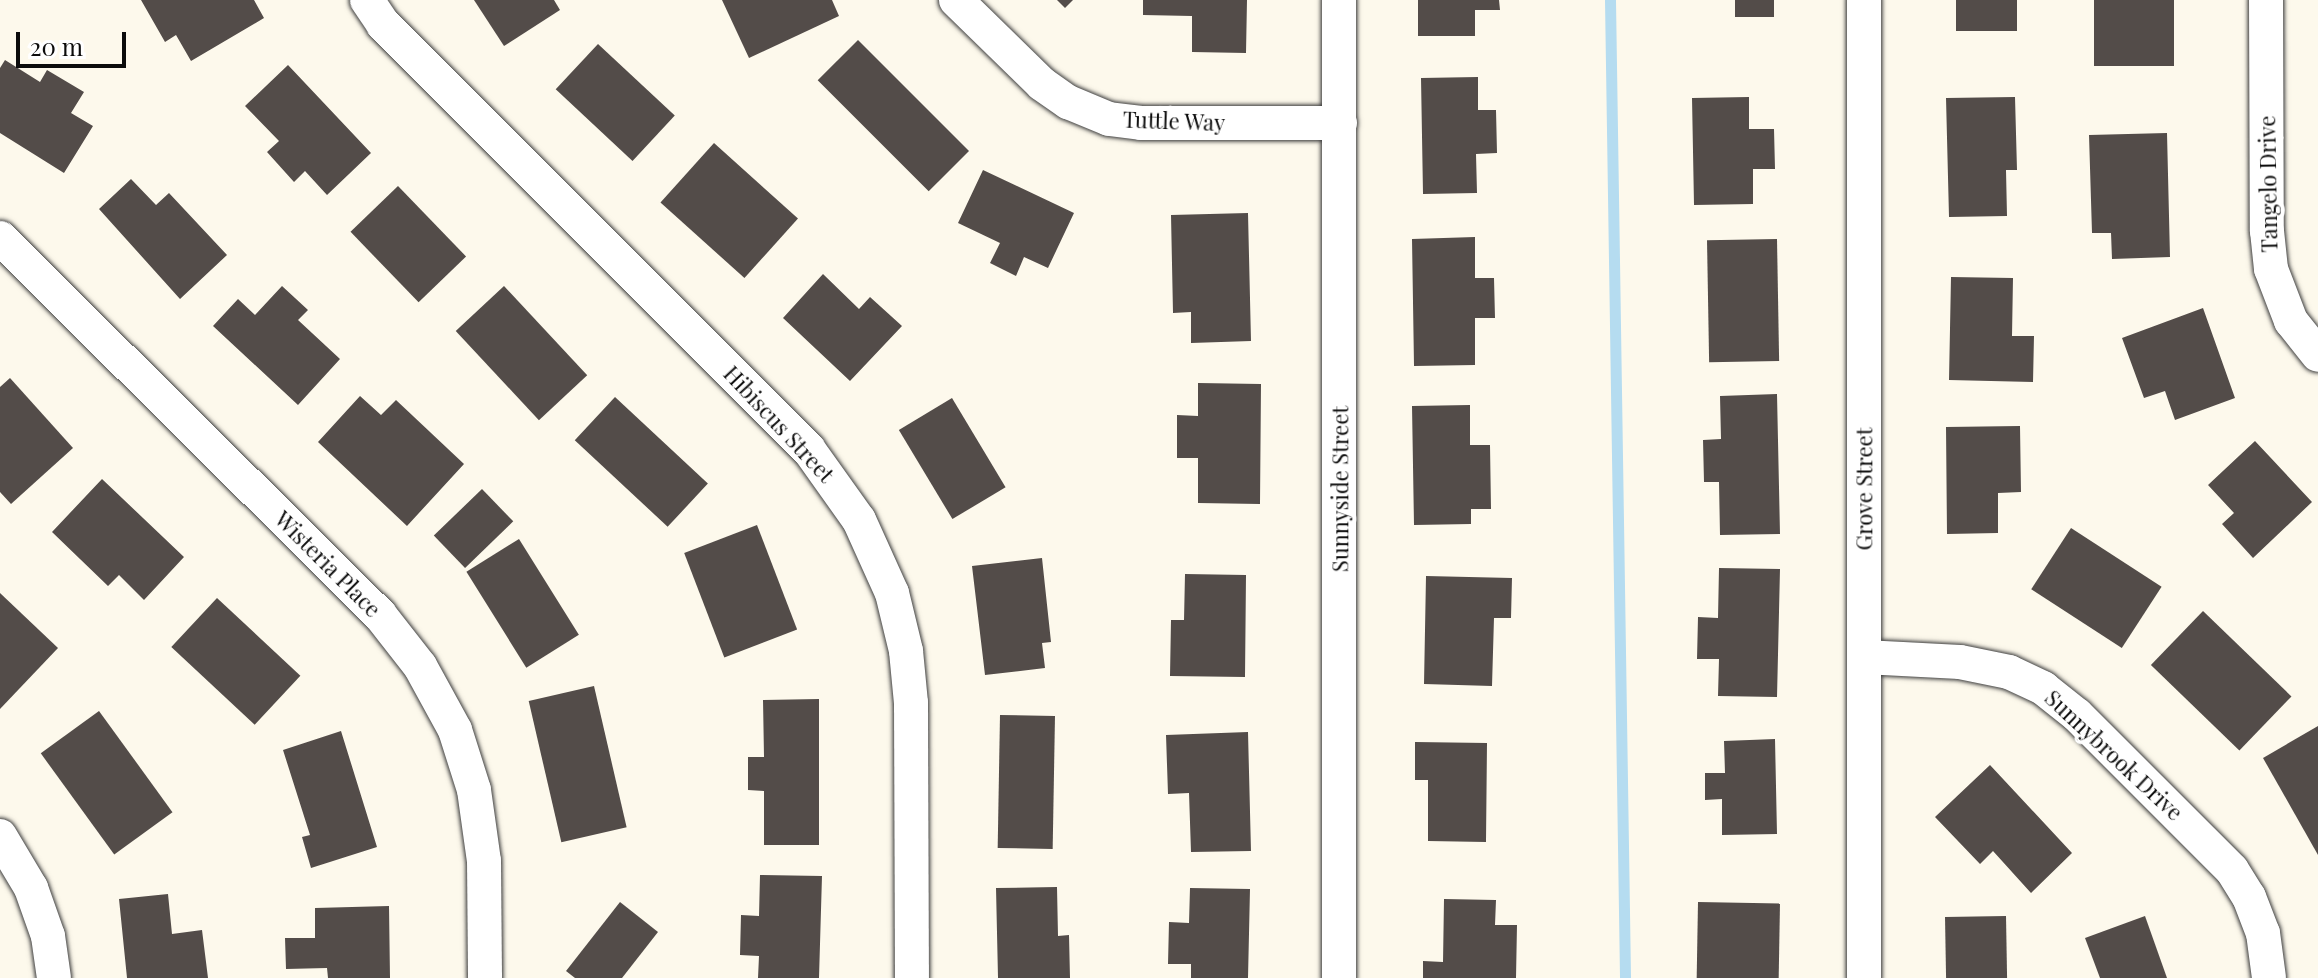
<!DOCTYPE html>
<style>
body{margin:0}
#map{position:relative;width:2318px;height:978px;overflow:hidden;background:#fdf9ec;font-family:"Playfair Display",serif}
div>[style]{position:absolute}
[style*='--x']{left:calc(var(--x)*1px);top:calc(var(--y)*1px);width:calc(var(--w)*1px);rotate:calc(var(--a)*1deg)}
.stream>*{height:11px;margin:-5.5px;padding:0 5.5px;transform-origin:5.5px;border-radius:5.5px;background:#b5dcf0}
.building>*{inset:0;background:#534c49;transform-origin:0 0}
.roads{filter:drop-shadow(0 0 2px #3f3f3f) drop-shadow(0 0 2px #3f3f3f)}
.minor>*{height:34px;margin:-17px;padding:0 17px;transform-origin:17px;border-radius:17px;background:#fff}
span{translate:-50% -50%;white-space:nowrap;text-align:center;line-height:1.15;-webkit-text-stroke:8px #fff;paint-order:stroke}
.street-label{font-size:22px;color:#0c0c0c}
.scale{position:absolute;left:16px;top:32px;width:110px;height:36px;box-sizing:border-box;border:4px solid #0c0c0c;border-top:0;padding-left:10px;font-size:24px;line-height:28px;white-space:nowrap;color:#0c0c0c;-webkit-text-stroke:6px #fff;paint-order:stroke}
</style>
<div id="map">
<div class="stream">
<i style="--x:1610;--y:0;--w:978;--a:89.12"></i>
</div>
<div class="building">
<i style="clip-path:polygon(141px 0,254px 0,264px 18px,191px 61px,176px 35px,165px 42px)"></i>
<i style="clip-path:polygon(474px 0,554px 0,560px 10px,504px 46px)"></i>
<i style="clip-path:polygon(722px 0,832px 0,839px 16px,749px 58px)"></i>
<i style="clip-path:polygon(1057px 0,1073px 0,1065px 8px)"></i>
<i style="clip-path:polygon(1143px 0,1247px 0,1246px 53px,1192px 52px,1192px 16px,1143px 15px)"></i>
<i style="clip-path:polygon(1418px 0,1499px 0,1500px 10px,1475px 10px,1475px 36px,1418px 36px)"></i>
<i style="left:1735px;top:0;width:39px;height:17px"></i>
<i style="left:1956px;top:0;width:61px;height:31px"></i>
<i style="left:2094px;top:0;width:80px;height:66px"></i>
<i style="left:858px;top:40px;width:157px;height:57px;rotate:45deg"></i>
<i style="left:598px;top:44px;width:105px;height:62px;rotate:43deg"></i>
<i style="clip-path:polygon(5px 60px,40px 82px,47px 70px,84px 92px,71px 113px,93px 126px,64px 173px,0 133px,0 68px)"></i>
<i style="clip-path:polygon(288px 65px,371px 153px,327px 195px,305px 171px,294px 182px,267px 152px,279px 141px,245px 106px)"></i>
<i style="clip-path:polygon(1478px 77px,1478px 110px,1496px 110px,1497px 153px,1476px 154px,1477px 193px,1423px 194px,1421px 78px)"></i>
<i style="clip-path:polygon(1749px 97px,1749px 129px,1774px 129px,1775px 169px,1753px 169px,1753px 204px,1694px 205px,1692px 98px)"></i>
<i style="clip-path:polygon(2015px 97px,2017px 170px,2006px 170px,2007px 216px,1949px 217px,1946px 98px)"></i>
<i style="clip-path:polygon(2167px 133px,2170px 257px,2112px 259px,2111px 233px,2092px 233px,2089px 135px)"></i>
<i style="left:714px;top:143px;width:113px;height:80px;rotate:42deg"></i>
<i style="clip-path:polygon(983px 170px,1074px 213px,1048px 268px,1024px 257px,1016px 276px,990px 263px,1000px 243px,958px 223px)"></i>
<i style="clip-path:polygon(131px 179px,156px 205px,169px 193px,227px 255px,180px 299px,99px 209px)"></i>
<i style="left:398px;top:186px;width:98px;height:66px;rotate:46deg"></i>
<i style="clip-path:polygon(1248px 213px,1251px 341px,1191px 343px,1191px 312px,1173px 313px,1171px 215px)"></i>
<i style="clip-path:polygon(1475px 237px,1475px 278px,1494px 278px,1495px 318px,1475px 318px,1475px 365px,1414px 366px,1412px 239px)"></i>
<i style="left:1777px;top:239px;width:122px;height:70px;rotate:89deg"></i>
<i style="clip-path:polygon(823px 274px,859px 309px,870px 297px,902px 326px,850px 381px,783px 318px)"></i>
<i style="clip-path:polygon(1951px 277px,2013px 278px,2012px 336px,2034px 336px,2033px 382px,1949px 380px)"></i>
<i style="clip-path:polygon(282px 286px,308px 310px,298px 320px,340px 359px,298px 405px,213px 326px,238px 299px,255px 315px)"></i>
<i style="left:504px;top:286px;width:122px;height:66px;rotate:47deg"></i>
<i style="clip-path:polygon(2203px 308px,2235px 398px,2175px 420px,2165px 391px,2144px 398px,2122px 338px)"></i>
<i style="clip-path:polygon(10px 378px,73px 448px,11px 504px,0 492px,0 387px)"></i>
<i style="clip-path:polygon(1198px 383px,1261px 384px,1260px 504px,1198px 503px,1198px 458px,1177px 458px,1177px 415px,1198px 416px)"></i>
<i style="clip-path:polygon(1777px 394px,1780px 534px,1720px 535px,1719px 482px,1704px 482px,1703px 440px,1721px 439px,1720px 396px)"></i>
<i style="clip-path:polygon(360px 396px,381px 415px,396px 400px,464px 464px,407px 526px,318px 442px)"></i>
<i style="left:615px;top:397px;width:127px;height:59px;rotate:43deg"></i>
<i style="left:952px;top:398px;width:104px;height:62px;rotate:59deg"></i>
<i style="clip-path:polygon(1470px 405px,1470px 445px,1490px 445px,1491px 509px,1471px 509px,1471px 524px,1414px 525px,1412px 406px)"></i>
<i style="clip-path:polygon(2020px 426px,2021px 492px,1998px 493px,1998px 533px,1947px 534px,1946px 427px)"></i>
<i style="clip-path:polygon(2255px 441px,2312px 502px,2253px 558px,2222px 524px,2234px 513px,2208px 485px)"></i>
<i style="clip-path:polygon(102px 479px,184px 557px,144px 600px,119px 575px,108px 586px,52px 532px)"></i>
<i style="left:482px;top:489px;width:45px;height:67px;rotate:46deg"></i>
<i style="left:757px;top:525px;width:112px;height:78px;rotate:69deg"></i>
<i style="left:2071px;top:528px;width:108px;height:73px;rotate:33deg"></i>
<i style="left:519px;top:539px;width:113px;height:62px;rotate:58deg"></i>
<i style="clip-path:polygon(1042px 558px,1051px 642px,1042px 643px,1045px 668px,985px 675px,972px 566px)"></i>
<i style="clip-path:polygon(1719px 568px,1780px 569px,1777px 697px,1718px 696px,1719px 659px,1697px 659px,1698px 617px,1718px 618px)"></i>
<i style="clip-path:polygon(1185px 574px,1246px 575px,1245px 677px,1170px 676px,1171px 620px,1184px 620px)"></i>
<i style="clip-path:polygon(1426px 576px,1512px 578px,1511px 618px,1494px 618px,1492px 686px,1424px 684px)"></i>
<i style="clip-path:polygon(0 593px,58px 648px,0 709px)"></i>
<i style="left:217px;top:598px;width:114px;height:67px;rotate:43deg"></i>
<i style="left:2203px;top:611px;width:123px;height:75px;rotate:44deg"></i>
<i style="left:594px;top:686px;width:145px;height:67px;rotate:77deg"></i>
<i style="clip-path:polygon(819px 699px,819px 845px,764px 845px,764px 791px,748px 790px,748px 757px,764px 757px,763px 700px)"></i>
<i style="left:99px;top:711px;width:125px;height:72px;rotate:54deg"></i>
<i style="left:1000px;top:715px;width:55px;height:133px;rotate:1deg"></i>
<i style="clip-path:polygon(2318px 726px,2318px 855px,2263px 758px)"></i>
<i style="clip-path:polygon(341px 731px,377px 847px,311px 868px,302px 837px,310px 835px,283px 750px)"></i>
<i style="clip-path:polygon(1248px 732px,1251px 851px,1191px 852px,1189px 793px,1168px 794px,1166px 735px)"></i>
<i style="clip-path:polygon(1775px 739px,1777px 834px,1722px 835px,1722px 799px,1705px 800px,1705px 773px,1725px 773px,1724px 741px)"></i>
<i style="clip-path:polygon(1415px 742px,1487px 743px,1486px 842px,1428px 841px,1428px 780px,1415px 780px)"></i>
<i style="clip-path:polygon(1990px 765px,2072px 853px,2031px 893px,1993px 851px,1980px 864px,1935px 817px)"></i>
<i style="clip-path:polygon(760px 875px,822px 876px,819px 978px,758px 978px,759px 956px,740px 955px,741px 915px,759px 916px)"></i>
<i style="clip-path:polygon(1057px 887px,1058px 936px,1069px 935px,1070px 978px,998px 978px,996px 888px)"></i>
<i style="clip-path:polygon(1190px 888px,1250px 889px,1248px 978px,1191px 978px,1191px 964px,1168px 964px,1169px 922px,1189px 923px)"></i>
<i style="clip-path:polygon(168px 894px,172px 934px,202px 930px,208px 978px,127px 978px,119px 899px)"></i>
<i style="clip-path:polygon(1444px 899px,1496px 900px,1495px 925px,1517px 925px,1516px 978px,1423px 978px,1423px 961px,1443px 962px)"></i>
<i style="clip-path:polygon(620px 902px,658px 932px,622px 978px,575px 978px,566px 971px)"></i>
<i style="left:1698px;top:902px;width:82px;height:76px;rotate:1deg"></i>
<i style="clip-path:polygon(389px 906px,390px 978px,328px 978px,327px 968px,286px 969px,285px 938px,315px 938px,315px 908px)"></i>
<i style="left:2006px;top:916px;width:62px;height:61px;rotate:89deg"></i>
<i style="clip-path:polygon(2145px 916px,2167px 978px,2100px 978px,2085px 938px)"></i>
</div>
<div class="roads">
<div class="minor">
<i style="--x:367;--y:0;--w:29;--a:56"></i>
<i style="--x:383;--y:24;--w:602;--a:45"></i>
<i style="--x:809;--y:450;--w:86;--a:54.5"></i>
<i style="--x:859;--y:520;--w:80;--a:65.7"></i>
<i style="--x:892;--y:593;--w:60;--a:76.4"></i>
<i style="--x:906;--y:651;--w:52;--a:84.5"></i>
<i style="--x:911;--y:703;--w:275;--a:89.8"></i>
<i style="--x:956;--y:0;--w:120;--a:44.3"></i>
<i style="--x:1042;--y:84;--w:32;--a:35"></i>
<i style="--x:1068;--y:102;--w:44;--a:22.5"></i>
<i style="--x:1109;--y:119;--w:32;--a:7"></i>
<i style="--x:1141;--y:123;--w:199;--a:0"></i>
<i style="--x:1339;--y:0;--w:978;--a:90"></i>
<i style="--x:2266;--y:0;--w:231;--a:89.8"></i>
<i style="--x:2267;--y:231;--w:38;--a:84"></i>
<i style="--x:2271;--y:269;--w:56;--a:69"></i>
<i style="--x:2291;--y:321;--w:43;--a:51.5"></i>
<i style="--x:0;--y:238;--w:535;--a:44.77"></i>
<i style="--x:380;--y:615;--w:65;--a:51.9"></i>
<i style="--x:420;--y:666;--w:73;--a:61.3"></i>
<i style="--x:455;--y:730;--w:63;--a:72.4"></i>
<i style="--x:474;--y:790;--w:72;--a:82"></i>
<i style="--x:484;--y:861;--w:117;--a:89.5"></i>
<i style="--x:1864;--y:657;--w:96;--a:3"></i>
<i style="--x:1960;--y:662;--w:50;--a:11.5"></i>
<i style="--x:2009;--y:672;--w:38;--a:25"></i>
<i style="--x:2043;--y:688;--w:43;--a:38.5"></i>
<i style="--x:2077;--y:715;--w:219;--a:45"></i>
<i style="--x:2232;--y:870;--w:32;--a:58"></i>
<i style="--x:2249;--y:897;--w:39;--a:69"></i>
<i style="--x:2263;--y:933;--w:45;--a:82.4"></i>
<i style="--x:0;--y:836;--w:61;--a:59.2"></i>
<i style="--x:31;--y:888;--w:51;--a:70.5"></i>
<i style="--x:48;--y:936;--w:42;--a:81.9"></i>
<i style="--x:1864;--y:978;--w:978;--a:-90"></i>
</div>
</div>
<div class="street-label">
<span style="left:1174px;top:121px;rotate:2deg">Tuttle Way</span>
<span style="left:2268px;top:184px;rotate:-91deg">Tangelo Drive</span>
<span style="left:779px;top:424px;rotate:47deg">Hibiscus Street</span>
<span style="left:1340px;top:489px;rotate:-90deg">Sunnyside Street</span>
<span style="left:1864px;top:489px;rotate:-90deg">Grove Street</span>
<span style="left:328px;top:564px;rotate:45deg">Wisteria Place</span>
<span style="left:2114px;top:755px;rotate:43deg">Sunnybrook Drive</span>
</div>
<div class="scale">20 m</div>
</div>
